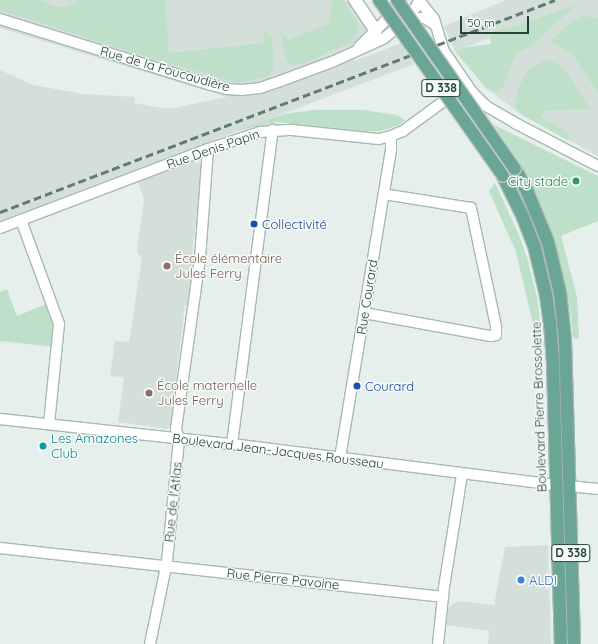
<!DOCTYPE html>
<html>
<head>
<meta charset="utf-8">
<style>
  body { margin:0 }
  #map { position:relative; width:598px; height:644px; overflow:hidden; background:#e6efeb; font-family:Quicksand,sans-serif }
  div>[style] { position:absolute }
  .built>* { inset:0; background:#d4dfda }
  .green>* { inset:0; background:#bfe0c8 }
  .roads { filter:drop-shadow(1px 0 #a8b8b2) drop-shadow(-1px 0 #a8b8b2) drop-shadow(0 1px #a8b8b2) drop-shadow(0 -1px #a8b8b2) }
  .minor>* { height:10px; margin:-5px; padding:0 5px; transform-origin:5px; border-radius:5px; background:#fff }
  .tertiary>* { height:12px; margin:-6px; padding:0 6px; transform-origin:6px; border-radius:6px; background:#fff }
  .primary>* { height:12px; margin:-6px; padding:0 6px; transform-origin:6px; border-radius:6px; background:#6aa596 }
  .rail>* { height:3px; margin-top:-1.5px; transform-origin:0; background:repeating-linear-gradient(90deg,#5f7d75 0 8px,transparent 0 12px) }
  .bridges { filter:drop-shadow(1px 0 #c2cac8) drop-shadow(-1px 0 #c2cac8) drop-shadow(0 1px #c2cac8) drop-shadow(0 -1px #c2cac8) }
  .primary-bridge>* { height:12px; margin:-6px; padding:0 6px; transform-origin:6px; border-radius:6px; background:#6aa596 }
  .dots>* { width:11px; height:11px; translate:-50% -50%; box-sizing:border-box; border:2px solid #f7fbf9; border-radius:50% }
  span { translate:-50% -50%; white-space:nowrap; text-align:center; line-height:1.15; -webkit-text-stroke:3px #f7fbf9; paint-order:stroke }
  .shield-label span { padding:1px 3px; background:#f7fbf9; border:1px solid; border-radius:3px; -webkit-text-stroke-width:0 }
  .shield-label { font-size:12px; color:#24423a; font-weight:700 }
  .street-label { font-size:13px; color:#24423a }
  .leisure-label { font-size:13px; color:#27864d }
  .right { translate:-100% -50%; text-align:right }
  .transit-label { font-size:13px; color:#164399 }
  .left { translate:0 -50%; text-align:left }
  .education-label { font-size:13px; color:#785e54 }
  .culture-label { font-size:13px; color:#0d838f }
  .shop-label { font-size:13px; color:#366cbe }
  .scale { position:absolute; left:460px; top:16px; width:69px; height:18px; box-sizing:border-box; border:2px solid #24423a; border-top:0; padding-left:5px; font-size:12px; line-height:14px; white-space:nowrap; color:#24423a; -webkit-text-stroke:3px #f7fbf9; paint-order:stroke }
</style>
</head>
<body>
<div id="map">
  <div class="built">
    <i style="clip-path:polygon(0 0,355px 0,373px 28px,351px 53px,354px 61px,401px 43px,414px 64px,0 221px,0 70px,33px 85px,84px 94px,135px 97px,134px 103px,163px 108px,173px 108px,227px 97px,0 28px)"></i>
    <i style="clip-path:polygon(evenodd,506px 0,598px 0,598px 156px,520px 114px,486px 88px,455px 51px,444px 26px,506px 0,490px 38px,491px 44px,464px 48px,490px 38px)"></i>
    <i style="clip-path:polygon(198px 160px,204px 164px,191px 260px,194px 261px,189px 294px,190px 294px,189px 305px,185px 305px,171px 425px,167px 429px,118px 422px,124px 377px,110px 376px,115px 341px,129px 342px,142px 258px,137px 252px,144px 199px,138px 182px)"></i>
    <i style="clip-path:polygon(548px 545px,551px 644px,488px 644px,489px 631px,446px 625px,448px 608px,458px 601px,494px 605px,505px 547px)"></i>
  </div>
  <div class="green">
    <i style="clip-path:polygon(0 0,38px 0,57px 7px,66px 7px,79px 0,165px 0,169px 53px,264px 43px,264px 32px,268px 32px,272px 37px,274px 68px,268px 76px,244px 82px,234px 82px,140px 55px,0 10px)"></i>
    <i style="clip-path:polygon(330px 0,343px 0,358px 23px,357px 34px,349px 43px,312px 60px,295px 65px,288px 62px,284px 53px,281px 31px,288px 40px,329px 24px,332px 3px)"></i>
    <i style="clip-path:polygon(576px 4px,533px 45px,519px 52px,514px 58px,504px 85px,498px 92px,486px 88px,455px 51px,468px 47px,491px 44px,489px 33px,534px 20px)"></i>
    <i style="clip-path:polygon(582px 16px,598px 18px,598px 93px,573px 55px,550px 42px,568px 24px)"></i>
    <i style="clip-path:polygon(547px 60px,556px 63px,565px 70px,590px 109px,544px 111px,541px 117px,570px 134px,567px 140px,521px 114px,515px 106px,517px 91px,526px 72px,533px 66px)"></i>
    <i style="clip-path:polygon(314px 110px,363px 110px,397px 115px,405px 120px,399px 125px,381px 131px,360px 131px,276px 122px,228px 133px,284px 114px)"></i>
    <i style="clip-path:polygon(494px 125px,598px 176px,598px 221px,561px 236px,577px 297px,579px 338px,573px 339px,571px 316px,564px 280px,549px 226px,525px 173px)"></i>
    <i style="clip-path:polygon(495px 183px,519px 235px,528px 261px,537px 297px,543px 345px,538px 345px,516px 252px,489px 191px)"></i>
    <i style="clip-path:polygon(7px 289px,17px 316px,51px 302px,59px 324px,56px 347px,0 341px,0 292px)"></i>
  </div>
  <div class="roads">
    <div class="minor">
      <i style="left:419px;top:0;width:24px;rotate:52deg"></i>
      <i style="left:434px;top:19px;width:34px;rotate:73deg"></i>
      <i style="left:444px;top:51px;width:50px;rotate:55.7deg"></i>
      <i style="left:472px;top:92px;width:20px;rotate:45deg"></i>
      <i style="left:486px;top:106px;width:34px;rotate:30deg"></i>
      <i style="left:515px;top:123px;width:93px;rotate:27.4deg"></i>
      <i style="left:0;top:19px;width:221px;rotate:17.4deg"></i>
      <i style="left:211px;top:85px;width:16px;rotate:14deg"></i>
      <i style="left:227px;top:89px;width:15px;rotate:4deg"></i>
      <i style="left:242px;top:90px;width:18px;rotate:-6deg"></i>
      <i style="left:260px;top:88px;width:24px;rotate:-19deg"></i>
      <i style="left:283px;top:80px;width:52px;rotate:-20.2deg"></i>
      <i style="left:332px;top:62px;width:56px;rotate:-24.3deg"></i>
      <i style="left:383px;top:39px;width:13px;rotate:-39deg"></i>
      <i style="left:393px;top:31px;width:33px;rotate:-46deg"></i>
      <i style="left:416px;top:7px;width:8px;rotate:-67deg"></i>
      <i style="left:404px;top:21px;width:9px;rotate:-18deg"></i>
      <i style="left:413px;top:18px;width:12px"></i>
      <i style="left:425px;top:18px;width:12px;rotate:35deg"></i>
      <i style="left:359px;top:47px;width:34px;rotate:-45deg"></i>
      <i style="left:383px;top:23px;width:29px;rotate:-52deg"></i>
      <i style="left:21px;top:220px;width:111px;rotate:69.9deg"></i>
      <i style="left:59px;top:324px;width:100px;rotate:95.7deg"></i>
      <i style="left:0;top:228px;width:222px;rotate:-20.8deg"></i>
      <i style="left:208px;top:149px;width:55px;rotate:-18.1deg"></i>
      <i style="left:260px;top:132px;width:32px;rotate:-4deg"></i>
      <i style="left:292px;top:130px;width:87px;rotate:5.9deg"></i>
      <i style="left:379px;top:139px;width:12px;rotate:-14deg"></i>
      <i style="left:391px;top:136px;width:13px;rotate:-23deg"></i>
      <i style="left:403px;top:131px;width:79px;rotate:-36.3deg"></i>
      <i style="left:364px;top:313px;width:129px;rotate:10.3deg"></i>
      <i style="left:491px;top:336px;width:5px;rotate:-11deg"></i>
      <i style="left:496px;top:335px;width:9px;rotate:-90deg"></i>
      <i style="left:496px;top:326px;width:121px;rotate:-102deg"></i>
      <i style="left:471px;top:208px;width:88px;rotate:-170.9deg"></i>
      <i style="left:0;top:419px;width:233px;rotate:6.2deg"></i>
      <i style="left:232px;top:444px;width:327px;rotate:7.2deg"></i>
      <i style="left:232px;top:444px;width:317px;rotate:-82.6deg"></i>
      <i style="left:340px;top:458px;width:312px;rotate:-80.6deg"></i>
      <i style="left:391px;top:150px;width:14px;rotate:-90deg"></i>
      <i style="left:569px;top:486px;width:29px;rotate:6deg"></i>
      <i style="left:0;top:548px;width:446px;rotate:6.3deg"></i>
      <i style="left:150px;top:644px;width:84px;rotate:-78.3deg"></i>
      <i style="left:167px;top:562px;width:124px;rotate:-84.4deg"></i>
      <i style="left:179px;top:439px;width:10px;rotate:-107deg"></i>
      <i style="left:176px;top:429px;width:173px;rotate:-82deg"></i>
      <i style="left:200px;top:258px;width:109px;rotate:-85.8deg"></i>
      <i style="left:438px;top:644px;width:57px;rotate:-84deg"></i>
      <i style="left:444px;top:587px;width:114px;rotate:-80.9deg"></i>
    </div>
    <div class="tertiary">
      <i style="left:355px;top:0;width:37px;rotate:56deg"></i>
    </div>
    <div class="primary">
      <i style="left:515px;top:169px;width:25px;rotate:61deg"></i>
      <i style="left:527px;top:191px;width:55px;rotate:67.6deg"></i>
      <i style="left:548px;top:242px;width:52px;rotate:76.8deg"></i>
      <i style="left:560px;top:293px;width:47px;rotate:83.9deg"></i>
      <i style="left:565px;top:340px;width:304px;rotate:88.3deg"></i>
      <i style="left:503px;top:176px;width:46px;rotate:64deg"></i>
      <i style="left:523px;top:217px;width:30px;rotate:69deg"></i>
      <i style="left:534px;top:245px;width:51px;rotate:76.5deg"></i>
      <i style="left:546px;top:295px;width:27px;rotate:82deg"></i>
      <i style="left:550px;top:322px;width:40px;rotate:85.7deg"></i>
      <i style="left:553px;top:362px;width:282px;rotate:88.4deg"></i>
    </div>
  </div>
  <div class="rail">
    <i style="left:0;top:212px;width:594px;rotate:-20.91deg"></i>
  </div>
  <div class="bridges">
    <div class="primary-bridge">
      <i style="left:379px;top:0;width:215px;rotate:54.8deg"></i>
      <i style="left:397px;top:0;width:206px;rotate:55.1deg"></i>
    </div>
  </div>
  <div class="dots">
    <i style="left:576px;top:181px;background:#2e9e5b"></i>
    <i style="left:254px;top:224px;background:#1a4fb4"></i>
    <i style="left:167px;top:266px;background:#8d6e63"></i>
    <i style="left:357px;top:386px;background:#1a4fb4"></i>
    <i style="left:149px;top:393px;background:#8d6e63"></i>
    <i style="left:43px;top:446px;background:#0f9aa8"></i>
    <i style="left:521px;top:580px;background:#3f7fe0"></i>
  </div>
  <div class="shield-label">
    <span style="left:441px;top:88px">D 338</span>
    <span style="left:571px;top:553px">D 338</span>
  </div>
  <div class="street-label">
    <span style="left:165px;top:69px;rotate:16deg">Rue de la Foucaudière</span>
    <span style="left:213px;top:149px;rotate:-19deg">Rue Denis Papin</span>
    <span style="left:367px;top:297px;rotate:-81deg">Rue Courard</span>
    <span style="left:539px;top:407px;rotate:-92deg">Boulevard Pierre Brossolette</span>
    <span style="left:278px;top:451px;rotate:7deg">Boulevard Jean-Jacques Rousseau</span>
    <span style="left:173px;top:502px;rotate:-84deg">Rue de l'Atlas</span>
    <span style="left:283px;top:579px;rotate:6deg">Rue Pierre Pavoine</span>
  </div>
  <div class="leisure-label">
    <span class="right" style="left:568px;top:181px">City stade</span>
  </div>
  <div class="transit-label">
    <span class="left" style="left:262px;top:224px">Collectivité</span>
    <span class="left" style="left:365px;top:386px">Courard</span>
  </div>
  <div class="education-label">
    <span class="left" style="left:175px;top:266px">École élémentaire<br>Jules Ferry</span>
    <span class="left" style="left:157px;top:393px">École maternelle<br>Jules Ferry</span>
  </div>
  <div class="culture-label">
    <span class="left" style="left:51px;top:446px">Les Amazones<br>Club</span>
  </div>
  <div class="shop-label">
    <span class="left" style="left:529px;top:580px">ALDI</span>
  </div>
  <div class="scale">50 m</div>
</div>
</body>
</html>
